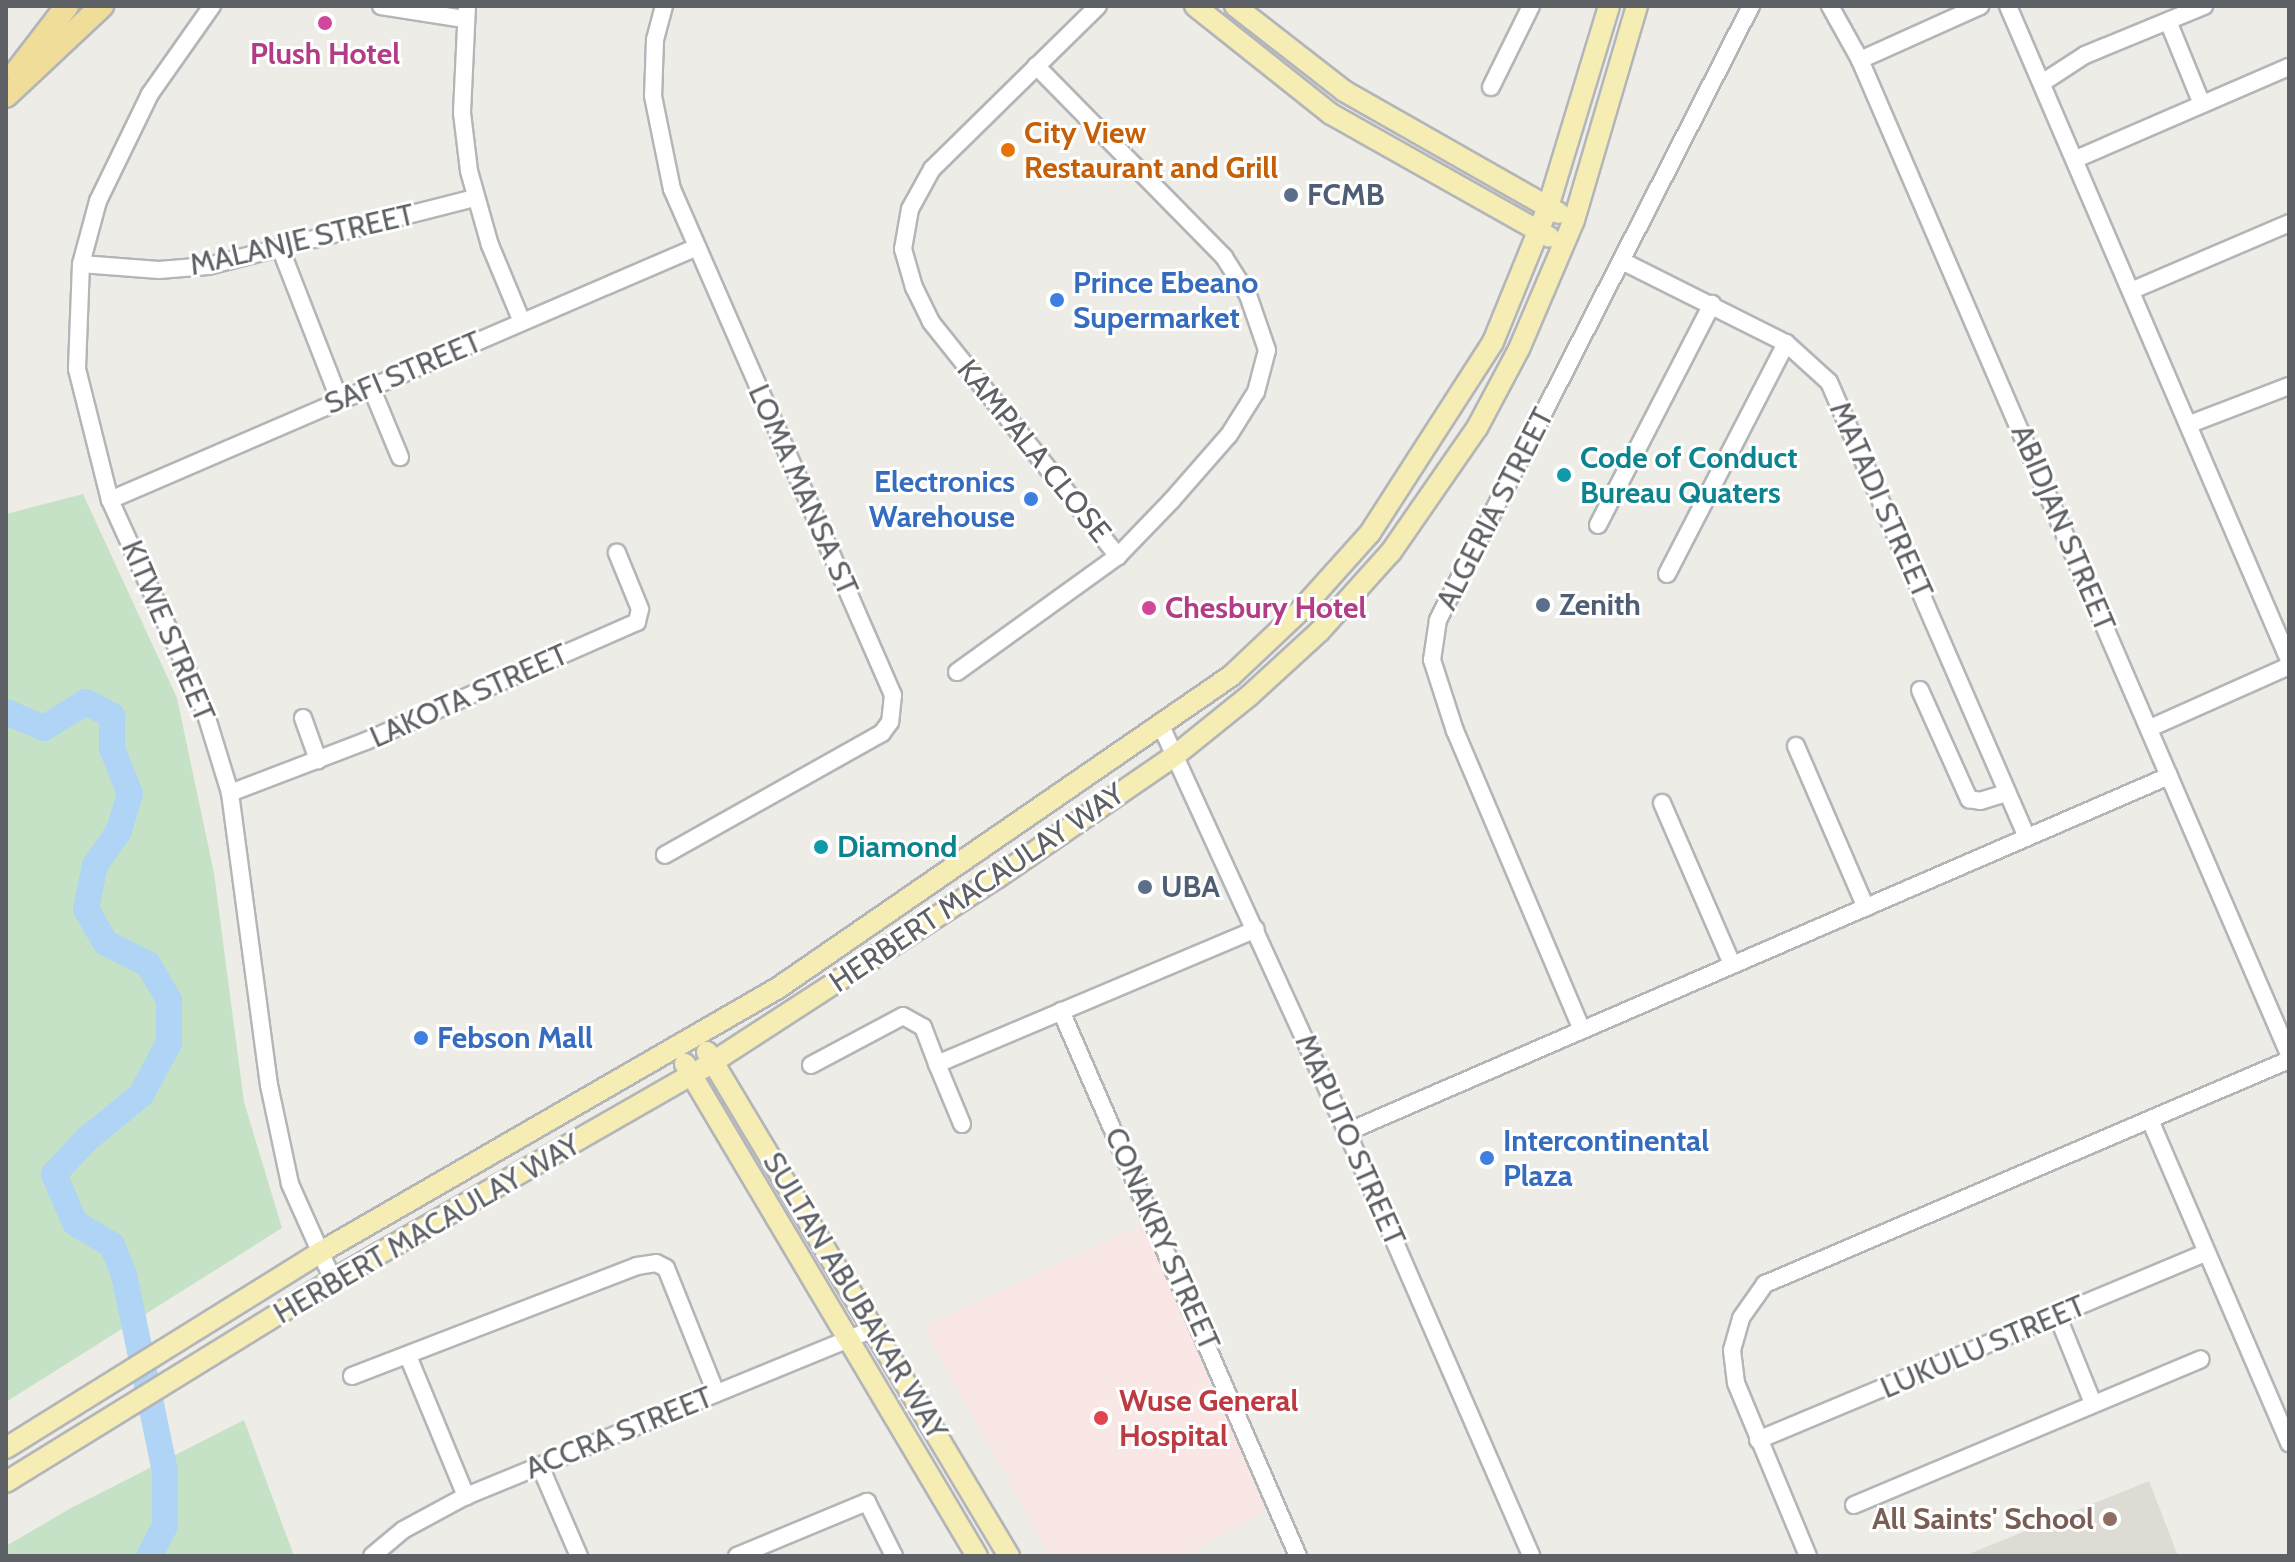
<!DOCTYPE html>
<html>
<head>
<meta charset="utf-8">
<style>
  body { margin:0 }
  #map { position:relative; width:2295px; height:1562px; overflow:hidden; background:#eeece6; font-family:Cabin,sans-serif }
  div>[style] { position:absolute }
  .education>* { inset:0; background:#dddbd4 }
  .medical>* { inset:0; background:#f8e7e4 }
  .green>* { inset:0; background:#c5e2c6 }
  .river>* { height:26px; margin:-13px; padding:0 13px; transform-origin:13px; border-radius:13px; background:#afd4f5 }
  .roads { filter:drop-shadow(2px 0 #b3b5b9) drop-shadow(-2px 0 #b3b5b9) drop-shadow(0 2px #b3b5b9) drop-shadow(0 -2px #b3b5b9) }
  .minor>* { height:16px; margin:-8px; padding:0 8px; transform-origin:8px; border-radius:8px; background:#fff }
  .major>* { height:20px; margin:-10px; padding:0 10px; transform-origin:10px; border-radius:10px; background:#f5edb3 }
  .highway>* { height:22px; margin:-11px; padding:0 11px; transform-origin:11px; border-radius:11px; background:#f0dd9a }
  .dots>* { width:22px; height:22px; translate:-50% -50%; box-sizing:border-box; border:4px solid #fff; border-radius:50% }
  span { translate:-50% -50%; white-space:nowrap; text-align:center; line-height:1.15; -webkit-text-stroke:6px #fff; paint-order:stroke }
  .hotel-label { font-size:30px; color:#b23c85; font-weight:700 }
  .left { translate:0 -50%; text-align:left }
  .food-label { font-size:30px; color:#c56008; font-weight:700 }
  .service-label { font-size:30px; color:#4e5e75; font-weight:700 }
  .street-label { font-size:30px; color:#5d6064 }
  .shop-label { font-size:30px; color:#366cbe; font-weight:700 }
  .right { translate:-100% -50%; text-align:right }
  .culture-label { font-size:30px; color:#0d838f; font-weight:700 }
  .health-label { font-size:30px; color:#be3a42; font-weight:700 }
  .education-label { font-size:30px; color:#785e54; font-weight:700 }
  .frame { position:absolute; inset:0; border:8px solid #5d6064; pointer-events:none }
</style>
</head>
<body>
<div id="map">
  <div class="education">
    <i style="clip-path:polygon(2149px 1481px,2178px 1556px,1964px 1556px)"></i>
  </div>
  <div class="medical">
    <i style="clip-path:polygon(1145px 1223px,1268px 1509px,1184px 1556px,1050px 1556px,923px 1327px)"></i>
  </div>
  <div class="green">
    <i style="clip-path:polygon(83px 494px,177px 698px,214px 873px,244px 1102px,282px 1228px,6px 1402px,6px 514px)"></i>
    <i style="clip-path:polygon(244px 1420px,294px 1556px,6px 1556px,6px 1546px,71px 1508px)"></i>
  </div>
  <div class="river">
    <i style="left:6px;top:712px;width:41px;rotate:22.8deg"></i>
    <i style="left:44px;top:728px;width:49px;rotate:-31.8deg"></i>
    <i style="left:86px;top:702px;width:30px;rotate:28deg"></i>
    <i style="left:112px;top:716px;width:32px;rotate:90deg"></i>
    <i style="left:112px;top:748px;width:49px;rotate:68.6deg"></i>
    <i style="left:130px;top:794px;width:39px;rotate:107deg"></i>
    <i style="left:119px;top:831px;width:42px;rotate:125.2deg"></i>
    <i style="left:95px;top:865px;width:45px;rotate:101.6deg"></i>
    <i style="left:86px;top:909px;width:39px;rotate:60deg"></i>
    <i style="left:106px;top:943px;width:47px;rotate:26.6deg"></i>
    <i style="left:148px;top:964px;width:42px;rotate:59.7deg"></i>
    <i style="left:169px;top:1000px;width:43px;rotate:90deg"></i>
    <i style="left:169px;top:1043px;width:59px;rotate:118.3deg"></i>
    <i style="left:141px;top:1095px;width:68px;rotate:140.9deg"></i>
    <i style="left:88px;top:1138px;width:50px;rotate:133.4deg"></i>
    <i style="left:54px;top:1174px;width:53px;rotate:66.8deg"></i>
    <i style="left:75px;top:1223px;width:43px;rotate:30.7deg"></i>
    <i style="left:112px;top:1245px;width:32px;rotate:68deg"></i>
    <i style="left:124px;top:1275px;width:200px;rotate:78.2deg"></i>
    <i style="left:165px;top:1471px;width:55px;rotate:90deg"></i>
    <i style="left:165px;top:1526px;width:34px;rotate:118deg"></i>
  </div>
  <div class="roads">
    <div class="minor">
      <i style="left:212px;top:6px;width:108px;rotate:125.2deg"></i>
      <i style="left:150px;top:94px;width:119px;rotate:115.9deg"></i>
      <i style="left:98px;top:201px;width:65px;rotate:105.1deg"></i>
      <i style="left:81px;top:264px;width:105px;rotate:92.2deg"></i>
      <i style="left:77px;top:369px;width:135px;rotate:75.9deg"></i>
      <i style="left:110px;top:500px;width:225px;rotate:65.6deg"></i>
      <i style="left:203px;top:705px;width:92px;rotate:72.9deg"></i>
      <i style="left:230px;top:793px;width:295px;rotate:82.4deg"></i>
      <i style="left:269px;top:1085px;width:101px;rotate:78deg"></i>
      <i style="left:290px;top:1184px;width:105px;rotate:65.9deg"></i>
      <i style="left:381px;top:6px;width:84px;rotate:8.9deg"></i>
      <i style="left:467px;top:6px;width:107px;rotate:92.7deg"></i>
      <i style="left:462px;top:113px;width:58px;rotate:83.1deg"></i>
      <i style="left:469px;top:171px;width:77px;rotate:74.2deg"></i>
      <i style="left:490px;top:245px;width:83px;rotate:67.4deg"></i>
      <i style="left:664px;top:6px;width:35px;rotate:105deg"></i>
      <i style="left:655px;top:40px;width:56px;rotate:92deg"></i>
      <i style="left:653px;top:96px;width:95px;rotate:78.5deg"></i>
      <i style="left:672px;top:189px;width:552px;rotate:66.41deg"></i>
      <i style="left:893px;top:695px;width:27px;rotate:96deg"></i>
      <i style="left:890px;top:722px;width:14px;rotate:126deg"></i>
      <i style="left:882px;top:733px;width:249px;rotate:150.7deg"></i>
      <i style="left:1098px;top:6px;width:233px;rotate:135.5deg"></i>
      <i style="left:932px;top:169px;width:46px;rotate:118.8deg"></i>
      <i style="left:910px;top:209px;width:41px;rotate:99.9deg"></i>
      <i style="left:903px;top:249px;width:40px;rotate:74deg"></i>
      <i style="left:914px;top:287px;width:39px;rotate:64deg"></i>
      <i style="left:931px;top:322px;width:300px;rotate:51.4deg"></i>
      <i style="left:1830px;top:6px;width:62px;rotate:60.9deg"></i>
      <i style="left:1860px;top:60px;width:1083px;rotate:66.66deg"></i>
      <i style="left:2008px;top:6px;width:712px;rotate:66.75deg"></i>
      <i style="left:2168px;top:21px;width:87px;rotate:67.8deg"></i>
      <i style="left:1860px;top:60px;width:132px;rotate:-24.2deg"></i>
      <i style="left:2042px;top:83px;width:51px;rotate:-33.1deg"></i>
      <i style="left:2085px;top:55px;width:129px;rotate:-22.4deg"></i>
      <i style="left:1491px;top:87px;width:90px;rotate:-63.7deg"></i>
      <i style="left:2076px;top:159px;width:232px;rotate:-23.4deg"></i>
      <i style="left:281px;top:250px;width:162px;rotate:68.7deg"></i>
      <i style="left:1624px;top:262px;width:181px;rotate:26.6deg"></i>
      <i style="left:1786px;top:343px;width:58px;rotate:42.2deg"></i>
      <i style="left:1829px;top:382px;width:496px;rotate:66.5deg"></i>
      <i style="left:81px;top:264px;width:78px;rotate:4.4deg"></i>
      <i style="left:159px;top:270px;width:49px;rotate:-4.7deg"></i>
      <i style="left:208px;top:266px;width:275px;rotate:-14.3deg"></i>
      <i style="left:2133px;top:290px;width:170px;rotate:-23.2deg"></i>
      <i style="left:371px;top:387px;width:76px;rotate:67.5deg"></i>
      <i style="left:2190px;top:424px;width:106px;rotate:-21deg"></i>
      <i style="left:110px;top:500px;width:639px;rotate:-23.32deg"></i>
      <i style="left:1598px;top:525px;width:249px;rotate:-62.7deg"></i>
      <i style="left:1667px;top:574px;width:260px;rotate:-62.7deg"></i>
      <i style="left:957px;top:672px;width:198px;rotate:-35.8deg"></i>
      <i style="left:1118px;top:556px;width:78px;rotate:-46deg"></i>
      <i style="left:1172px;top:500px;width:86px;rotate:-48.8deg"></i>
      <i style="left:1229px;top:435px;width:51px;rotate:-57.9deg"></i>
      <i style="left:1256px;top:392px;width:43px;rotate:-75.3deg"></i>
      <i style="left:1267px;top:350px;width:58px;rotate:-109.1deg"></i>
      <i style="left:1248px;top:295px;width:45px;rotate:-122.3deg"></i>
      <i style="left:1224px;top:257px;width:268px;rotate:-134.5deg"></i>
      <i style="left:1920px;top:690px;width:120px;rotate:65.8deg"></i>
      <i style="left:1969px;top:799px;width:11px;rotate:10deg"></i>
      <i style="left:1980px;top:801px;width:28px;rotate:-17deg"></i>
      <i style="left:303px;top:718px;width:45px;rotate:70.3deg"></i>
      <i style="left:1162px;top:728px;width:444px;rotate:65.4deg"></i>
      <i style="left:1347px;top:1132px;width:462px;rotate:66.5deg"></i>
      <i style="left:2150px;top:728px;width:152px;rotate:-24deg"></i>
      <i style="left:1796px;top:746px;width:176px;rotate:66.6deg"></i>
      <i style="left:230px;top:793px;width:146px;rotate:-20.9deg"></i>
      <i style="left:366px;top:741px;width:296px;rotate:-23.7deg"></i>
      <i style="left:637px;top:622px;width:13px;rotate:-77deg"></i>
      <i style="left:640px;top:609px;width:61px;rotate:-112.3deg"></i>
      <i style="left:1662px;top:803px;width:176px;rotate:66.5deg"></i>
      <i style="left:1061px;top:1011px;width:594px;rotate:66.5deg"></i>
      <i style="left:1582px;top:1030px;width:325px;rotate:-113deg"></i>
      <i style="left:1455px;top:731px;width:75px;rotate:-107.9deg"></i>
      <i style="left:1432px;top:660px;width:40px;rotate:-81.5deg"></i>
      <i style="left:1438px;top:620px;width:689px;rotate:-62.99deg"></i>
      <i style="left:811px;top:1065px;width:104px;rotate:-28deg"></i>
      <i style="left:903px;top:1016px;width:23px;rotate:29deg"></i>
      <i style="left:923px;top:1027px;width:40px;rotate:69deg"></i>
      <i style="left:2150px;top:1120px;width:352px;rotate:66.7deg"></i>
      <i style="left:962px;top:1124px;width:65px;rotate:-112.6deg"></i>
      <i style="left:937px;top:1064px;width:346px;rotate:-22.9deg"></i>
      <i style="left:1347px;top:1132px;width:896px;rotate:-23.42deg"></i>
      <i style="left:2058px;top:1317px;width:93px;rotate:67.9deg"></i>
      <i style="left:408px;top:1356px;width:152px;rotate:67.5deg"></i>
      <i style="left:352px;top:1376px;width:305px;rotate:-21.1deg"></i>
      <i style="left:637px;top:1266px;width:19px;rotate:-9deg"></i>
      <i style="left:656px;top:1263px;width:11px;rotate:27deg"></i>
      <i style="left:666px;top:1268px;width:135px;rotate:68.2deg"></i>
      <i style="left:1758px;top:1440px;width:485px;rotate:-22.7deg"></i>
      <i style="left:540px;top:1466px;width:98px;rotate:66.6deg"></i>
      <i style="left:1854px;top:1505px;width:376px;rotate:-22.8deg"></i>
      <i style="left:372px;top:1556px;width:40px;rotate:-40deg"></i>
      <i style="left:403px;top:1530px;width:72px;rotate:-28.4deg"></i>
      <i style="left:466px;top:1496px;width:443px;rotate:-22.3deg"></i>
      <i style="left:737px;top:1556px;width:141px;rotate:-22.6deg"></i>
      <i style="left:867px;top:1502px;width:60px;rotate:63.4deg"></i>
      <i style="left:1808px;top:1556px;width:187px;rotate:-112.6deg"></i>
      <i style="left:1736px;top:1383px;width:33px;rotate:-97deg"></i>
      <i style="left:1732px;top:1350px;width:33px;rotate:-74deg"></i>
      <i style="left:1741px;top:1318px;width:42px;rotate:-54.8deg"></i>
      <i style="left:1765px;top:1284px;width:570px;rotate:-23.15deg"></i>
    </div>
    <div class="major">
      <i style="left:1195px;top:6px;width:174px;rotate:38.5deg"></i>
      <i style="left:1331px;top:114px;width:250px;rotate:29.4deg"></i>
      <i style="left:1235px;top:6px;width:138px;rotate:37.9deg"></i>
      <i style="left:1344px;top:91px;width:247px;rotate:29.6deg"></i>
      <i style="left:707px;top:1052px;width:588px;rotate:59.07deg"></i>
      <i style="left:685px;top:1064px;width:572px;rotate:59.31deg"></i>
      <i style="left:6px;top:1448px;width:369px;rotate:-31.9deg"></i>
      <i style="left:319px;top:1253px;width:530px;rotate:-30deg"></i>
      <i style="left:778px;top:988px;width:550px;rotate:-34.56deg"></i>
      <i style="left:1231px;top:676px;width:95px;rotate:-43.3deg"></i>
      <i style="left:1300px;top:611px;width:105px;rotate:-48.1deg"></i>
      <i style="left:1370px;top:533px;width:227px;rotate:-57.2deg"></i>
      <i style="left:1493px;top:342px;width:146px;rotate:-67.8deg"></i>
      <i style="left:1548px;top:207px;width:210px;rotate:-73.1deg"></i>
      <i style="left:6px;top:1482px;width:384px;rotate:-31.7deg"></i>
      <i style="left:333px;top:1280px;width:438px;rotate:-29.8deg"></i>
      <i style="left:713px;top:1062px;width:340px;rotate:-33deg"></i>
      <i style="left:998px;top:877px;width:217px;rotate:-34.5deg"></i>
      <i style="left:1177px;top:754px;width:92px;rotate:-38.9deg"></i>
      <i style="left:1249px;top:696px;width:96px;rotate:-42.5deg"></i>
      <i style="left:1320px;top:631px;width:106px;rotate:-48.1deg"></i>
      <i style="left:1391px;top:552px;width:151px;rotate:-55.3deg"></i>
      <i style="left:1477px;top:428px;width:89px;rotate:-62deg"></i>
      <i style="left:1519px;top:349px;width:140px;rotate:-66.9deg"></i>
      <i style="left:1574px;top:220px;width:223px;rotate:-73.6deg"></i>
    </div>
    <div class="highway">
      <i style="left:17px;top:71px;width:82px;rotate:-52.4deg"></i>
      <i style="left:6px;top:96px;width:132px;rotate:-43.2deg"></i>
    </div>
  </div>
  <div class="dots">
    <i style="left:325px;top:23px;background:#d1479c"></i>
    <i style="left:1008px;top:150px;background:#e8710a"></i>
    <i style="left:1291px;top:195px;background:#5c6f8a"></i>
    <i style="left:1057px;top:300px;background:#3f7fe0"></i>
    <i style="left:1564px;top:475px;background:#0f9aa8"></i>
    <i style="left:1031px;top:499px;background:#3f7fe0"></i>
    <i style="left:1543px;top:605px;background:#5c6f8a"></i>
    <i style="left:1149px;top:608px;background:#d1479c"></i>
    <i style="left:821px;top:847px;background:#0f9aa8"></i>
    <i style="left:1145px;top:887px;background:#5c6f8a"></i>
    <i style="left:421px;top:1038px;background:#3f7fe0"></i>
    <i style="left:1487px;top:1158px;background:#3f7fe0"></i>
    <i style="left:1101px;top:1418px;background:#e0444e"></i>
    <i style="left:2110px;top:1519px;background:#8d6e63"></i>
  </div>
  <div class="hotel-label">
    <span style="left:325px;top:54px">Plush Hotel</span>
    <span class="left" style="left:1165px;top:608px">Chesbury Hotel</span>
  </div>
  <div class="food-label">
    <span class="left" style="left:1024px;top:150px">City View<br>Restaurant and Grill</span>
  </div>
  <div class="service-label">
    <span class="left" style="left:1307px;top:195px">FCMB</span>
    <span class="left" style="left:1559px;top:605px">Zenith</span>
    <span class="left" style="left:1161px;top:887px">UBA</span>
  </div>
  <div class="street-label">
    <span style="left:302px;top:240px;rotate:-13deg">MALANJE STREET</span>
    <span style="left:403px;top:373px;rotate:-23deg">SAFI STREET</span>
    <span style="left:1034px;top:451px;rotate:51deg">KAMPALA CLOSE</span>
    <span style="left:803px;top:490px;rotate:66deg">LOMA MANSA ST</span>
    <span style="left:1881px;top:500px;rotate:66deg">MATADI STREET</span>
    <span style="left:1495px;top:509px;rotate:-63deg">ALGERIA STREET</span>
    <span style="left:2063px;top:528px;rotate:67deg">ABIDJAN STREET</span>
    <span style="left:168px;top:631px;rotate:67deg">KITWE STREET</span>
    <span style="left:469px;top:696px;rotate:-24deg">LAKOTA STREET</span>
    <span style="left:977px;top:888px;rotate:-34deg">HERBERT MACAULAY WAY</span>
    <span style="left:1350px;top:1140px;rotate:66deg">MAPUTO STREET</span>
    <span style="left:427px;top:1229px;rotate:-30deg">HERBERT MACAULAY WAY</span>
    <span style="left:1162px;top:1239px;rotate:66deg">CONAKRY STREET</span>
    <span style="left:855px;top:1296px;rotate:59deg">SULTAN ABUBAKAR WAY</span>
    <span style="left:1983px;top:1347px;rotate:-23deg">LUKULU STREET</span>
    <span style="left:619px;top:1433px;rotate:-22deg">ACCRA STREET</span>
  </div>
  <div class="shop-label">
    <span class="left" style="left:1073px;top:300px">Prince Ebeano<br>Supermarket</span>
    <span class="right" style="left:1015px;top:499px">Electronics<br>Warehouse</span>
    <span class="left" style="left:437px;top:1038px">Febson Mall</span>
    <span class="left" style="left:1503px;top:1158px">Intercontinental<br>Plaza</span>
  </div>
  <div class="culture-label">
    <span class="left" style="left:1580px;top:475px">Code of Conduct<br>Bureau Quaters</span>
    <span class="left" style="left:837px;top:847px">Diamond</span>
  </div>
  <div class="health-label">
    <span class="left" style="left:1119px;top:1418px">Wuse General<br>Hospital</span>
  </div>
  <div class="education-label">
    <span class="right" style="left:2094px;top:1519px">All Saints' School</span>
  </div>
  <div class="frame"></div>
</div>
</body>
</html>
